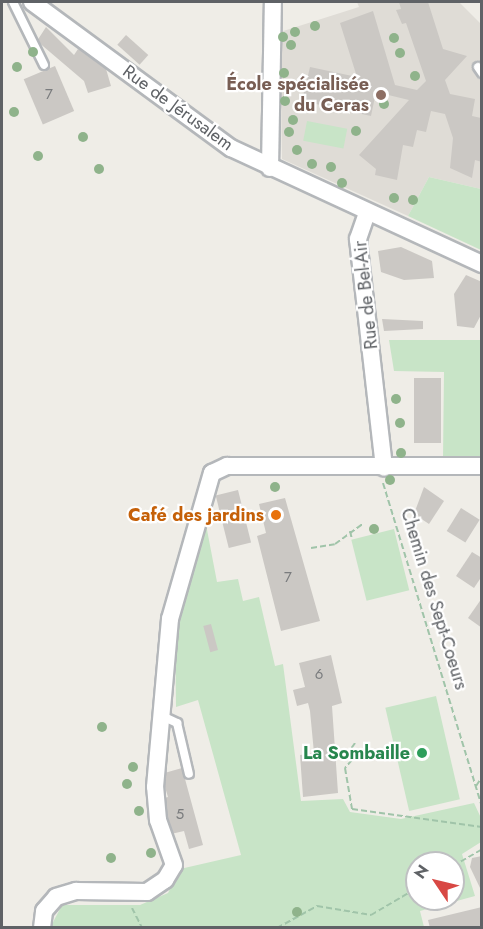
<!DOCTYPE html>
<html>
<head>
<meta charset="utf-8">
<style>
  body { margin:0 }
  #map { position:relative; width:483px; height:929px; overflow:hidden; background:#efede7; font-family:Jost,sans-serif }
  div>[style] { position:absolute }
  .education>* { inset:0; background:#dfdcd6 }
  .green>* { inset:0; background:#c8e4c7; transform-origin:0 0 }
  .building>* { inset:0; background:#cbc8c4; transform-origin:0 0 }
  .path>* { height:2px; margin-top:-1px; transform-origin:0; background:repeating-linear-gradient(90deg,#a0c4a9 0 6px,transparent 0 9px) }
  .roads { filter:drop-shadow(2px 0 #b4b7ba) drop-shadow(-2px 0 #b4b7ba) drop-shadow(0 2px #b4b7ba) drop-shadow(0 -2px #b4b7ba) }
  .service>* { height:8px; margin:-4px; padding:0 4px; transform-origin:4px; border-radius:4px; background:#fff }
  .minor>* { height:16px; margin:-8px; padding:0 8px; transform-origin:8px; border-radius:8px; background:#fff }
  .trees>* { width:10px; height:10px; margin:-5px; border-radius:50%; background:#8fb38b }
  .dots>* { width:16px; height:16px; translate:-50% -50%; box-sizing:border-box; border:3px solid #fff; border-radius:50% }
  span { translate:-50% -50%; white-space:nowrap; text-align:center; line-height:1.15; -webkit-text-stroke:4.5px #fff; paint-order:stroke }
  .number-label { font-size:15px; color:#7a7c7e }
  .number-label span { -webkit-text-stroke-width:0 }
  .education-label { font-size:18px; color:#785e54; font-weight:700 }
  .right { translate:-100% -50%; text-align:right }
  .street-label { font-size:18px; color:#5f6266 }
  .food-label { font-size:18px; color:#c56008; font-weight:700 }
  .leisure-label { font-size:18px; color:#27864d; font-weight:700 }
  .frame { position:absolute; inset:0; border:3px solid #5f6266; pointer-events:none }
  .north { position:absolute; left:405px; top:851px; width:60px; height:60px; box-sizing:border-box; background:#fff; border:2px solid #bfc0c2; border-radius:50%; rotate:305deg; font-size:16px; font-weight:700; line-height:24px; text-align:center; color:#5f6266 }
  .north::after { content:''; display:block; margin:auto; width:21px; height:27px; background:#d84844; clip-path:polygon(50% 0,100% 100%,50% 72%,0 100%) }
</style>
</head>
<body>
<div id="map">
  <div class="education">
    <i style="clip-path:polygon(357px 2px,459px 2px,481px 24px,481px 189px,429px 177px,408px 216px,282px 159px,280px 32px,359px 7px)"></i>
  </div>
  <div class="green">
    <i style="left:307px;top:121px;width:41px;height:20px;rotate:11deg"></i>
    <i style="clip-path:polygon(429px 177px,481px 189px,481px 250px,408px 216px)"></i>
    <i style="clip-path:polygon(389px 340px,481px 340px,481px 458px,443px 458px,444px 372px,394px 371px)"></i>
    <i style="clip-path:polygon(evenodd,204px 514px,217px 582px,238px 579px,243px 601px,259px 597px,275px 666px,283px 664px,301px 801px,343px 799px,350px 812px,401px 819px,474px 803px,481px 818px,481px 842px,462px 854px,475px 896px,420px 911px,424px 927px,50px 928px,62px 905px,140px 905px,168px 893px,180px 869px,241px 855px,198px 700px,176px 707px,175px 615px,204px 514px,417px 863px,453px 863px,453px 899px,417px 899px,417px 863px)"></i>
    <i style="left:394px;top:529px;width:63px;height:44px;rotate:76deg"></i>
    <i style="left:436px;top:696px;width:106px;height:52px;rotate:77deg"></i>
  </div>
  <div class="building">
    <i style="clip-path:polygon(399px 2px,428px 2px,443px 49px,467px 56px,445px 80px,450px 94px,475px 99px,472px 116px,481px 118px,482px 162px,475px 160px,472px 178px,450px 168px,453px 138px,445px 114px,431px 111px,426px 132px,417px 130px,413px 147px,403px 145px,397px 180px,375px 175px,376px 169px,359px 155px,409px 100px,376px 92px,371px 116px,302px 101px,310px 67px,357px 77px,340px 23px,373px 11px,395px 85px,417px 90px,426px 81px,406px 23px,402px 24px,396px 10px,401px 9px)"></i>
    <i style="clip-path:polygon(46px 27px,74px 55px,78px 49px,104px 62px,111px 86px,88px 93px,84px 81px,37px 41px)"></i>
    <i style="left:126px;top:35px;width:30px;height:13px;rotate:42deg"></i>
    <i style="left:55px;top:66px;width:49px;height:34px;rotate:67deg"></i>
    <i style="clip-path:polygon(401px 247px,432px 261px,434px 278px,404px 280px,381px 272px,378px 251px)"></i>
    <i style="clip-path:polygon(466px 275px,482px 282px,482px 313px,474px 328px,457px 326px,454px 294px)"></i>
    <i style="clip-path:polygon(382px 319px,423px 321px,423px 329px,384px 331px)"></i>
    <i style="left:414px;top:378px;width:27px;height:65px"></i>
    <i style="clip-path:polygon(424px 487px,444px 501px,429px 524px,414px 514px)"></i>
    <i style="left:238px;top:490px;width:54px;height:23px;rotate:76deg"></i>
    <i style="clip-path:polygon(285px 498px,320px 621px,281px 631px,257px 536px,266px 533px,259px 504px)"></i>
    <i style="left:461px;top:508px;width:22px;height:27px;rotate:32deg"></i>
    <i style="clip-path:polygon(472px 552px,482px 558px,482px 576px,474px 588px,456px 576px)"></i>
    <i style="clip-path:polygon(482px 598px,482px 628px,468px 618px)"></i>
    <i style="left:211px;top:624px;width:27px;height:8px;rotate:75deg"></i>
    <i style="clip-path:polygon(331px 655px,342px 703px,332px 706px,338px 793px,303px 797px,300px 755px,314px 753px,310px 711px,308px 703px,297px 706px,293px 690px,305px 687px,299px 663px)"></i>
    <i style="clip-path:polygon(182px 768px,203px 845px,189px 849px,184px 831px,171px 834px,161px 799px,168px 797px,161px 774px)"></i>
    <i style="clip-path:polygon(482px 856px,482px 890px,481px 890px,470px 867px,472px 858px)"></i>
    <i style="clip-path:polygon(482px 907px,482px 928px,430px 928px,428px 920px)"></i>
  </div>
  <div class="path">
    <i style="left:383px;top:483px;width:339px;rotate:73deg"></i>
    <i style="left:350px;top:531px;width:9px;rotate:77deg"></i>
    <i style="left:311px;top:548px;width:24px;rotate:-9deg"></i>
    <i style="left:335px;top:544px;width:36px;rotate:-36deg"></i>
    <i style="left:355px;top:743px;width:19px;rotate:125deg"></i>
    <i style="left:344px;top:759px;width:15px;rotate:-23deg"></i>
    <i style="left:358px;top:753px;width:20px;rotate:131deg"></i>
    <i style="left:345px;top:768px;width:42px;rotate:80.3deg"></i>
    <i style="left:352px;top:809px;width:131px;rotate:7.9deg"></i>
    <i style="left:476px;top:786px;width:11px;rotate:-56deg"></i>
    <i style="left:453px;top:866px;width:34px;rotate:-30deg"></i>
    <i style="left:132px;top:908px;width:22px;rotate:63deg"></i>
    <i style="left:277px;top:928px;width:46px;rotate:-28.8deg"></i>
    <i style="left:317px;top:906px;width:55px;rotate:9.5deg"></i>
    <i style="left:371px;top:915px;width:53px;rotate:-30.4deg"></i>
  </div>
  <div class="roads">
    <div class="service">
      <i style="left:13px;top:2px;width:70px;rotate:63.8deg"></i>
      <i style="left:478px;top:67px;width:7px;rotate:56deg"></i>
      <i style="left:162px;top:716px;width:17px;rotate:25deg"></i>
      <i style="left:177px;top:723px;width:52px;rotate:76.8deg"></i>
    </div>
    <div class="minor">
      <i style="left:32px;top:2px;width:247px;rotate:36.3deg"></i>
      <i style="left:231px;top:148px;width:277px;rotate:24.8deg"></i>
      <i style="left:270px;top:168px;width:166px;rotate:-89deg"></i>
      <i style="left:367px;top:213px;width:28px;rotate:109deg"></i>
      <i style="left:358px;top:239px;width:230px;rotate:83.5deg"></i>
      <i style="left:42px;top:928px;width:17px;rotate:-83deg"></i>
      <i style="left:44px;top:911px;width:18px;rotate:-49deg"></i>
      <i style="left:56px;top:897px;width:21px;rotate:-17deg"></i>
      <i style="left:76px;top:891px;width:71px;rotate:0.8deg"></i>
      <i style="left:147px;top:892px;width:22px;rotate:-34deg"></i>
      <i style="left:165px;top:880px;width:17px;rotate:-59deg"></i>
      <i style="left:174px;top:865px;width:48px;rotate:-109.6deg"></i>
      <i style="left:158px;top:820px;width:33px;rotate:-95deg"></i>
      <i style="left:155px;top:787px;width:169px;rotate:-84.9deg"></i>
      <i style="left:170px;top:619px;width:152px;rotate:-74deg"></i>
      <i style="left:212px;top:473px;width:17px;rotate:-25deg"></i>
      <i style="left:227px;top:466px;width:255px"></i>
    </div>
  </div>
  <div class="trees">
    <i style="left:315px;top:26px"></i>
    <i style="left:295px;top:32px"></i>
    <i style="left:283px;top:37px"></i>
    <i style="left:394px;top:38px"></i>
    <i style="left:291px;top:45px"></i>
    <i style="left:33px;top:52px"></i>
    <i style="left:400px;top:53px"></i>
    <i style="left:17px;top:67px"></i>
    <i style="left:284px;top:73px"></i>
    <i style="left:415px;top:76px"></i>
    <i style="left:285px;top:101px"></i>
    <i style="left:384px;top:104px"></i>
    <i style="left:14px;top:112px"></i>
    <i style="left:293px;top:120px"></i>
    <i style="left:356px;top:131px"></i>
    <i style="left:289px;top:132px"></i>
    <i style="left:83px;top:137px"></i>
    <i style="left:297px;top:150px"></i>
    <i style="left:38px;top:156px"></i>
    <i style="left:312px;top:164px"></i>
    <i style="left:331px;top:167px"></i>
    <i style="left:99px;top:169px"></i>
    <i style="left:342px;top:183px"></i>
    <i style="left:394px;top:198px"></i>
    <i style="left:413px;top:200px"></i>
    <i style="left:396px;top:399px"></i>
    <i style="left:400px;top:423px"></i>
    <i style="left:401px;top:453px"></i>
    <i style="left:390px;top:480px"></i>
    <i style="left:275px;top:487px"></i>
    <i style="left:374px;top:529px"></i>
    <i style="left:102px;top:727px"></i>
    <i style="left:133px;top:767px"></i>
    <i style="left:127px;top:784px"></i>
    <i style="left:139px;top:811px"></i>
    <i style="left:151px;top:853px"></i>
    <i style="left:111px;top:858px"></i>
    <i style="left:297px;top:912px"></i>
  </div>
  <div class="dots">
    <i style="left:381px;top:95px;background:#8d6e63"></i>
    <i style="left:276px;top:515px;background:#e8710a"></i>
    <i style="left:422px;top:753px;background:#2e9e5b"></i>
  </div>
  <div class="number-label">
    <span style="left:49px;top:95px">7</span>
    <span style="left:288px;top:578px">7</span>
    <span style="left:319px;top:675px">6</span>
    <span style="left:180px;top:815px">5</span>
  </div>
  <div class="education-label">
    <span class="right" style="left:369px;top:95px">École spécialisée<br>du Ceras</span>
  </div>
  <div class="street-label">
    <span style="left:178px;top:108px;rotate:36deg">Rue de Jérusalem</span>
    <span style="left:366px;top:295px;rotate:-96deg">Rue de Bel-Air</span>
    <span style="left:434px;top:599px;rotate:73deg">Chemin des Sept-Coeurs</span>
  </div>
  <div class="food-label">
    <span class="right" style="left:264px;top:515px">Café des jardins</span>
  </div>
  <div class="leisure-label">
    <span class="right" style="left:410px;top:753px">La Sombaille</span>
  </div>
  <div class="frame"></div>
  <div class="north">N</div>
</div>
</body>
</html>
